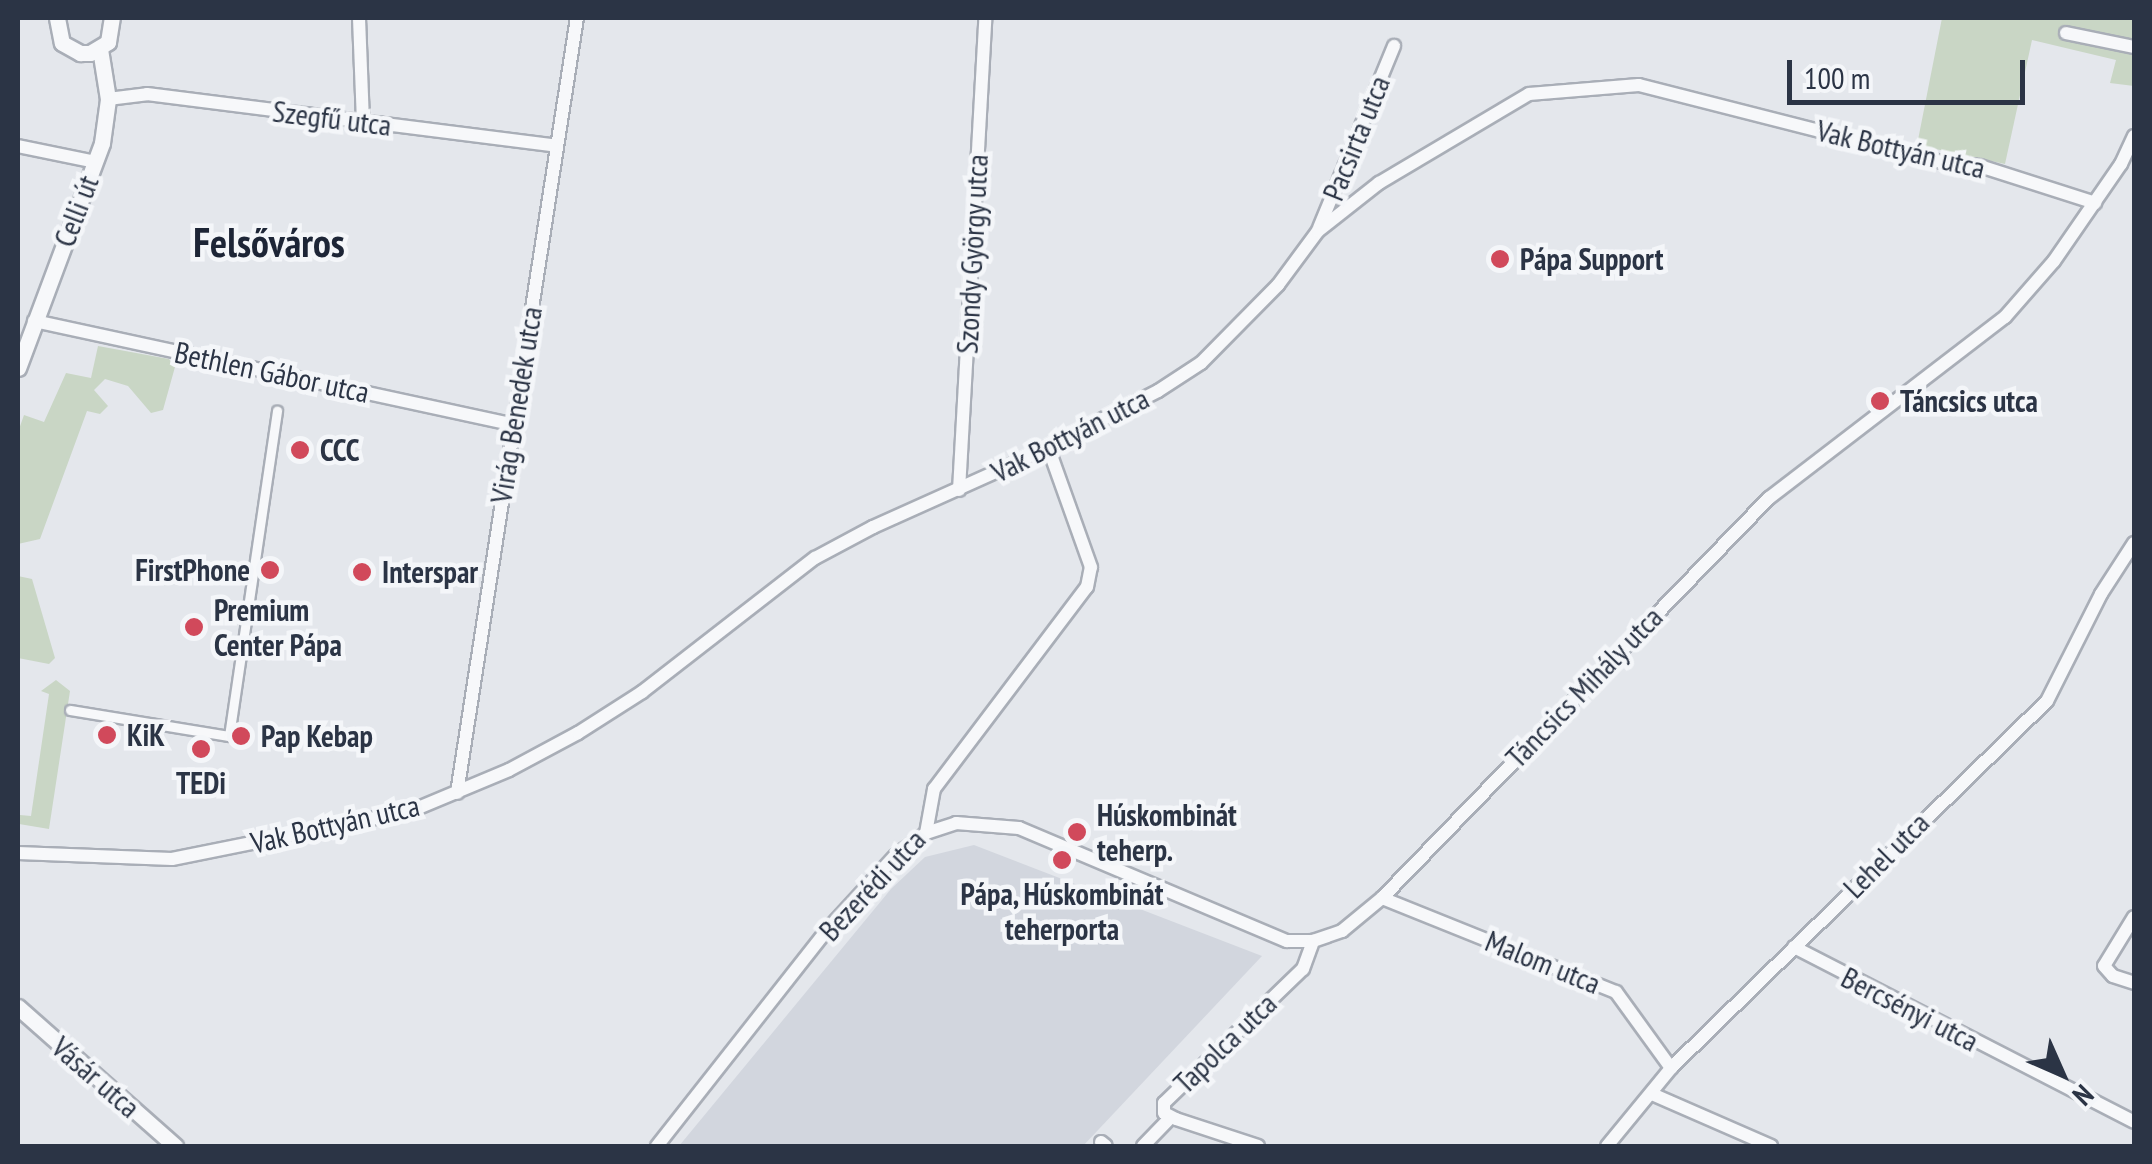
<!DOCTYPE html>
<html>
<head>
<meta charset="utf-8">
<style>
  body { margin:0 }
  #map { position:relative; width:2152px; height:1164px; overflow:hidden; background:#e4e7ec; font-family:"PT Sans Narrow",sans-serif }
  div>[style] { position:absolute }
  .built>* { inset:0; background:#d2d6de }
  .green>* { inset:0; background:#c9d6c5 }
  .roads { filter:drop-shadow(2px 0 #a9aeb7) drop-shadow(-2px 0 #a9aeb7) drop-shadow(0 2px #a9aeb7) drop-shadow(0 -2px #a9aeb7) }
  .pedestrian>* { height:9px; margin:-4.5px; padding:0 4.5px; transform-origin:4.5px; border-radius:4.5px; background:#f7f8fa }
  .minor>* { height:12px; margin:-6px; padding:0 6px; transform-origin:6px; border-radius:6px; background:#f7f8fa }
  .tertiary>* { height:15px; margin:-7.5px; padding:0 7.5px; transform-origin:7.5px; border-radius:7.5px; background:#f7f8fa }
  .dots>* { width:28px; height:28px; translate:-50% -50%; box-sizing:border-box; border:5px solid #f4f6f9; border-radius:50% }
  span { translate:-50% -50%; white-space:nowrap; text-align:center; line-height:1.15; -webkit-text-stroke:9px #f4f6f9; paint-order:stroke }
  .street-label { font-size:30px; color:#2b3445 }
  .poi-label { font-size:30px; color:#2b3445; font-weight:700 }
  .left { translate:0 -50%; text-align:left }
  .right { translate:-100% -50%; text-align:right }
  .district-label { font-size:40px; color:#1d2536; font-weight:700 }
  .frame { position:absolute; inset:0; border:20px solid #2b3445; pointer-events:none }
  .north { position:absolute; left:2012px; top:1024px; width:100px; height:100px; -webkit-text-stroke:8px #f4f6f9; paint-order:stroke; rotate:135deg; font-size:28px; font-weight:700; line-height:40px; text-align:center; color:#2b3445 }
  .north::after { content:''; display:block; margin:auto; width:35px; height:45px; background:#2b3445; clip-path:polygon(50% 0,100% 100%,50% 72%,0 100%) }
  .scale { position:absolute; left:1787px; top:60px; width:238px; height:45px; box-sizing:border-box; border:5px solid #2b3445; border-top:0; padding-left:12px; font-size:30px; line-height:35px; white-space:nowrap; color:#2b3445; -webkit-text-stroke:8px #f4f6f9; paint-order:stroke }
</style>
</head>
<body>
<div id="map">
  <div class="built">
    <i style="clip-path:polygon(974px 845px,1262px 956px,1083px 1146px,679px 1146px,891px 889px,925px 857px)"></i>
  </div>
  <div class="green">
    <i style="clip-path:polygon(1942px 18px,2134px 18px,2134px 86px,2110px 83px,2116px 60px,2032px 40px,2005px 164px,1917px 145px)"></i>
    <i style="clip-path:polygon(98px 346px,169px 359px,175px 367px,163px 410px,151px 413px,128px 386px,105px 379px,94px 390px,108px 406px,100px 414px,87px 411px,40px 539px,18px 544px,18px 432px,24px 415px,44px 422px,66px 373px,91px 378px)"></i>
    <i style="clip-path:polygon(18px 576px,32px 579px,55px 658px,49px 664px,18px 658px)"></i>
    <i style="clip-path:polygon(56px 680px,70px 691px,49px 829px,19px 824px,20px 815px,31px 816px,49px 694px,41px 691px)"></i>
  </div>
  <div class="roads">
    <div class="pedestrian">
      <i style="left:70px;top:710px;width:161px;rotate:9.3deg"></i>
      <i style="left:229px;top:736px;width:329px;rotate:-81.6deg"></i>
    </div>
    <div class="minor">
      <i style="left:359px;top:18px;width:104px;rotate:87.8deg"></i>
      <i style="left:2066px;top:33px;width:69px;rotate:11.6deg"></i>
      <i style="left:108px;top:99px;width:39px;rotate:-7deg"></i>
      <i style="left:147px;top:94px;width:413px;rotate:7.2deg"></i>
      <i style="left:18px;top:146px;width:79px;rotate:11.7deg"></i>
      <i style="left:1319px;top:228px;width:197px;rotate:-67.6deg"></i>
      <i style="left:34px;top:321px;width:488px;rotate:12.2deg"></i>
      <i style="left:959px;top:490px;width:473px;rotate:-86.8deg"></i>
      <i style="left:457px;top:793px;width:784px;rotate:-81.2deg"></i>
      <i style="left:926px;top:833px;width:45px;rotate:-79.7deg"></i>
      <i style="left:934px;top:789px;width:253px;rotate:-52.9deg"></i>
      <i style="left:1087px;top:587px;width:20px;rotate:-79deg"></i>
      <i style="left:1091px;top:567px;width:127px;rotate:-109.7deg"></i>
      <i style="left:18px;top:853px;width:154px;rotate:2.2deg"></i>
      <i style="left:172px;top:859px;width:244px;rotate:-11.4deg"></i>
      <i style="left:411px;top:811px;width:106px;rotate:-22.7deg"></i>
      <i style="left:509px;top:770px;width:78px;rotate:-28.2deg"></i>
      <i style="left:578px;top:733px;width:76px;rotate:-32.6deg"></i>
      <i style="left:642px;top:692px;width:219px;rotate:-37.8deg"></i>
      <i style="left:815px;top:558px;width:66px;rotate:-28.1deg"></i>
      <i style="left:873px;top:527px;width:166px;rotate:-24.2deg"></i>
      <i style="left:1024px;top:459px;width:150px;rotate:-26.9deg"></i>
      <i style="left:1158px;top:391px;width:51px;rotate:-33.1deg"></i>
      <i style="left:1201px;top:363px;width:110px;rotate:-45.4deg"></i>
      <i style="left:1278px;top:285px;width:67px;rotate:-53.5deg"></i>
      <i style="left:1318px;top:231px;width:78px;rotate:-38.2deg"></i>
      <i style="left:1379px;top:183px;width:174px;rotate:-30.7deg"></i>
      <i style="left:1529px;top:94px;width:110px;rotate:-4.7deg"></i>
      <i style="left:1639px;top:85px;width:313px;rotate:14.3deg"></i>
      <i style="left:1942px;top:162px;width:38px;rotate:6deg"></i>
      <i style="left:1980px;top:166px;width:121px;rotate:17.8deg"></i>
      <i style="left:1382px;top:898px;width:252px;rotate:21.9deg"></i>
      <i style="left:1616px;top:992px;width:94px;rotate:54.1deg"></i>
      <i style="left:2134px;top:917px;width:57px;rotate:121.5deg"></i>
      <i style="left:2104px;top:966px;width:13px;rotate:48deg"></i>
      <i style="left:2113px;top:976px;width:22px;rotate:18deg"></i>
      <i style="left:1794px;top:947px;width:382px;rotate:27.2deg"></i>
      <i style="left:1652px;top:1094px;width:130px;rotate:23.6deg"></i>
      <i style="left:1101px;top:1142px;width:6px;rotate:39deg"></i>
      <i style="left:657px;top:1146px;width:276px;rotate:-51.8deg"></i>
      <i style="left:828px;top:929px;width:100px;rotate:-47.4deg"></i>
      <i style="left:896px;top:855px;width:37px;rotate:-36deg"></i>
      <i style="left:926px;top:833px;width:32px;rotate:-18deg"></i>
      <i style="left:956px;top:823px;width:63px;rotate:4.5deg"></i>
      <i style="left:1019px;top:828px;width:291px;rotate:22.9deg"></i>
      <i style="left:1287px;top:941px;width:26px"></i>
      <i style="left:1313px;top:941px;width:31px;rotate:-19deg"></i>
      <i style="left:1342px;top:931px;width:52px;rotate:-39.5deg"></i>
      <i style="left:1382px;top:898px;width:557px;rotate:-45.95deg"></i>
      <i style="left:1769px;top:498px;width:297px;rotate:-37.5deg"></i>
      <i style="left:2005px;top:317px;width:74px;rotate:-48.8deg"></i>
      <i style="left:2054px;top:261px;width:118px;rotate:-55.4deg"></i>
      <i style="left:2121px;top:164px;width:31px;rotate:-65deg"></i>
      <i style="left:1143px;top:1146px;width:40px;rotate:-46deg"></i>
      <i style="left:1258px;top:1146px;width:86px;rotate:-161.8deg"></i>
      <i style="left:1176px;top:1119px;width:13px;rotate:-153deg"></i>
      <i style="left:1164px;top:1113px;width:10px;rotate:-90deg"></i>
      <i style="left:1164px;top:1103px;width:193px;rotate:-44deg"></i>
      <i style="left:1303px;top:969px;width:30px;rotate:-70deg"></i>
      <i style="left:1607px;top:1146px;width:101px;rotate:-50.6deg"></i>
      <i style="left:1671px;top:1068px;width:525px;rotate:-44.31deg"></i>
      <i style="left:2047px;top:701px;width:120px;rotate:-63.2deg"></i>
      <i style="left:2101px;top:594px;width:61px;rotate:-57.1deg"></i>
    </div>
    <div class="tertiary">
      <i style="left:57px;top:18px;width:25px;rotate:79deg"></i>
      <i style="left:62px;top:43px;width:21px;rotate:29deg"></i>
      <i style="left:80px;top:53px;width:10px"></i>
      <i style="left:90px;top:53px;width:21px;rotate:-31deg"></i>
      <i style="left:108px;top:42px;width:24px;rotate:-81deg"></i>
      <i style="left:18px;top:368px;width:240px;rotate:-69.5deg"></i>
      <i style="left:102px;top:143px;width:44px;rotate:-82.2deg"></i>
      <i style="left:108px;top:99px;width:51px;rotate:-99.1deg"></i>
      <i style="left:18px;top:1007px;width:210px;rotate:41.5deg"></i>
    </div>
  </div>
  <div class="dots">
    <i style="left:1500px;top:259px;background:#d1495b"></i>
    <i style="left:1880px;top:401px;background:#d1495b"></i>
    <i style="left:300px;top:450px;background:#d1495b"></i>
    <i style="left:270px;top:570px;background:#d1495b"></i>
    <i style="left:362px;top:572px;background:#d1495b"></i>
    <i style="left:194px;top:627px;background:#d1495b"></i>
    <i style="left:107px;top:735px;background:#d1495b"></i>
    <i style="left:241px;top:736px;background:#d1495b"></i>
    <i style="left:201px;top:749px;background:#d1495b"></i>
    <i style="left:1077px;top:832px;background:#d1495b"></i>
    <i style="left:1062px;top:860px;background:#d1495b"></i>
  </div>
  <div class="street-label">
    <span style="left:332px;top:118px;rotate:7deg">Szegfű utca</span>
    <span style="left:1356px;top:138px;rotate:-68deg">Pacsirta utca</span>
    <span style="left:1901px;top:149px;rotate:13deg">Vak Bottyán utca</span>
    <span style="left:76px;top:211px;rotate:-69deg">Celli út</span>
    <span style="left:972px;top:254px;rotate:-87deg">Szondy György utca</span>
    <span style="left:272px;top:372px;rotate:12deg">Bethlen Gábor utca</span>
    <span style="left:516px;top:405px;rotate:-81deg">Virág Benedek utca</span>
    <span style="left:1070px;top:435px;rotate:-27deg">Vak Bottyán utca</span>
    <span style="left:1584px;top:687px;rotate:-46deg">Táncsics Mihály utca</span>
    <span style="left:335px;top:824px;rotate:-13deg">Vak Bottyán utca</span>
    <span style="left:1886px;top:855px;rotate:-45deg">Lehel utca</span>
    <span style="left:872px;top:885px;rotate:-47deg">Bezerédi utca</span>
    <span style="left:1543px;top:962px;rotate:22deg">Malom utca</span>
    <span style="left:1910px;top:1009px;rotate:27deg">Bercsényi utca</span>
    <span style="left:1225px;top:1043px;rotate:-44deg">Tapolca utca</span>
    <span style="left:96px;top:1077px;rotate:41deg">Vásár utca</span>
  </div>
  <div class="poi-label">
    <span class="left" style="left:1520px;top:259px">Pápa Support</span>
    <span class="left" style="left:1900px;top:401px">Táncsics utca</span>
    <span class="left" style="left:320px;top:450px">CCC</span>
    <span class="right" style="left:250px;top:570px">FirstPhone</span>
    <span class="left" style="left:382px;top:572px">Interspar</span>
    <span class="left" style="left:214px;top:627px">Premium<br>Center Pápa</span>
    <span class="left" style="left:127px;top:735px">KiK</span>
    <span class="left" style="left:261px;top:736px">Pap Kebap</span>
    <span style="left:201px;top:783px">TEDi</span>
    <span class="left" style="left:1097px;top:832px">Húskombinát<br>teherp.</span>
    <span style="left:1062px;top:911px">Pápa, Húskombinát<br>teherporta</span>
  </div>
  <div class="district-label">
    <span style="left:269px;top:242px">Felsőváros</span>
  </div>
  <div class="frame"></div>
  <div class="north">N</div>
  <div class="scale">100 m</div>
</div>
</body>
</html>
